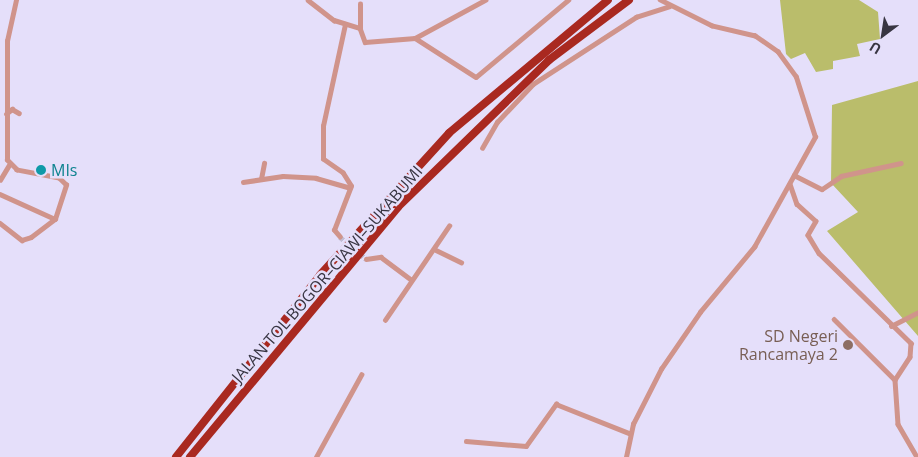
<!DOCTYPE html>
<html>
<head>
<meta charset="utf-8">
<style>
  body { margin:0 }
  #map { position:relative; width:918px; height:457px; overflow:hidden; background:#e5dffa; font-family:"Open Sans",sans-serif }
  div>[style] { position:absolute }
  .green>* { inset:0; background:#babd6b }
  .street-tunnel>* { height:4.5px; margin-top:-2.25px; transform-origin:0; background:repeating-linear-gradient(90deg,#c2bdd5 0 4.5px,transparent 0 6.5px) }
  .street>* { height:4.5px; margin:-2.25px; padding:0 2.25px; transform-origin:2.25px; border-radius:2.25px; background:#d0948b }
  .highway>* { height:8px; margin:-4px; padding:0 4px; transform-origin:4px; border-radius:4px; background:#a92920 }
  .dots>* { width:14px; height:14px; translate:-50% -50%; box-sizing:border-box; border:2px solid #e5dffa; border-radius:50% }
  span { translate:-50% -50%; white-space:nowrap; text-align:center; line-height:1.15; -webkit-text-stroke:5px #e5dffa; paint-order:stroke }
  .culture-label { font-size:16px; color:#0d838f }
  .left { translate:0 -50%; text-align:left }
  .street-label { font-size:16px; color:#383542 }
  .education-label { font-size:16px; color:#785e54 }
  .right { translate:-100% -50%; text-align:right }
  .north { position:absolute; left:858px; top:10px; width:50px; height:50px; -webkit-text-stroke:4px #e5dffa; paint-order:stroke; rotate:211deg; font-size:14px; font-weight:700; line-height:20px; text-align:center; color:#383542 }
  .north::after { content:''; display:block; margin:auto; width:18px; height:22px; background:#383542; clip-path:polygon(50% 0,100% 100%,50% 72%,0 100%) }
</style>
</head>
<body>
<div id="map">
  <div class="green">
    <i style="clip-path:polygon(780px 0,859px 0,878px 12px,880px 39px,857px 44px,860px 56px,833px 61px,833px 69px,816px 72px,805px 53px,791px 59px,786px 54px)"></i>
    <i style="clip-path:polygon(918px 81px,918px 336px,827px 231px,858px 212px,831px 183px,832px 105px)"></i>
  </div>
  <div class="street-tunnel">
    <i style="left:340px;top:237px;width:34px;rotate:40deg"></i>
  </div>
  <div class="street">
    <i style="left:308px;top:0;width:33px;rotate:38deg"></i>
    <i style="left:334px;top:20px;width:27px;rotate:17deg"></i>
    <i style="left:360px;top:28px;width:15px;rotate:70deg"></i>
    <i style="left:365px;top:42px;width:50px;rotate:-4.6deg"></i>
    <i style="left:415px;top:38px;width:72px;rotate:32.6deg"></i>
    <i style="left:476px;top:77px;width:120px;rotate:-39.9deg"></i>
    <i style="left:360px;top:28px;width:24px;rotate:-90deg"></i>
    <i style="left:415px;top:38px;width:80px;rotate:-28.5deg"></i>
    <i style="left:6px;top:114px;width:8px;rotate:-40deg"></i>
    <i style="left:12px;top:109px;width:8px;rotate:30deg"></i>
    <i style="left:482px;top:148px;width:30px;rotate:-60deg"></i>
    <i style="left:497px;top:122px;width:52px;rotate:-46.5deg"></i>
    <i style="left:533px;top:84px;width:123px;rotate:-33deg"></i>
    <i style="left:636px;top:17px;width:35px;rotate:-18deg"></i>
    <i style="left:794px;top:175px;width:31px;rotate:27deg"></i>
    <i style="left:822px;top:189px;width:23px;rotate:-34deg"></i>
    <i style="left:841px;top:176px;width:61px;rotate:-12.2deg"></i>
    <i style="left:261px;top:179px;width:16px;rotate:-79deg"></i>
    <i style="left:0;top:180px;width:17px;rotate:-59deg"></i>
    <i style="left:243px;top:182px;width:40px;rotate:-8.5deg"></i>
    <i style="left:283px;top:176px;width:33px;rotate:3deg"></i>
    <i style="left:316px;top:178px;width:35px;rotate:16deg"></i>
    <i style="left:790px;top:184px;width:21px;rotate:71deg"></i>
    <i style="left:797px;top:204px;width:25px;rotate:42deg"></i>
    <i style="left:816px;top:221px;width:16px;rotate:120deg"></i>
    <i style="left:808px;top:235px;width:21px;rotate:59deg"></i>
    <i style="left:819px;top:253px;width:129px;rotate:44.4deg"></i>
    <i style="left:911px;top:343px;width:14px;rotate:94deg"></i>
    <i style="left:910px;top:357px;width:27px;rotate:123deg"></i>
    <i style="left:0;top:194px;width:60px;rotate:24.4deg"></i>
    <i style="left:0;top:223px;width:28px;rotate:38deg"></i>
    <i style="left:22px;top:240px;width:9px;rotate:-18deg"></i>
    <i style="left:31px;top:237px;width:30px;rotate:-37deg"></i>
    <i style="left:55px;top:219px;width:36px;rotate:-72deg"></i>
    <i style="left:66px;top:185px;width:10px;rotate:-135deg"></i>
    <i style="left:59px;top:178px;width:43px;rotate:-169.2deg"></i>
    <i style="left:17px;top:170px;width:14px;rotate:-135deg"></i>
    <i style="left:7px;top:160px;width:119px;rotate:-90deg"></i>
    <i style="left:7px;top:41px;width:42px;rotate:-77.6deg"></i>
    <i style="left:340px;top:237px;width:9px;rotate:-131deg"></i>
    <i style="left:334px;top:230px;width:47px;rotate:-68.9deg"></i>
    <i style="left:351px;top:186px;width:15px;rotate:-122deg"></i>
    <i style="left:343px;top:173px;width:24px;rotate:-145deg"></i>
    <i style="left:323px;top:159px;width:33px;rotate:-90deg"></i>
    <i style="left:323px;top:126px;width:104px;rotate:-77.8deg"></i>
    <i style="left:436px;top:250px;width:28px;rotate:26deg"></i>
    <i style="left:366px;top:259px;width:15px;rotate:-8deg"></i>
    <i style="left:381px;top:257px;width:38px;rotate:37deg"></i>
    <i style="left:834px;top:319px;width:86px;rotate:45deg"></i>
    <i style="left:895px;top:380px;width:44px;rotate:86.1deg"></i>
    <i style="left:898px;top:424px;width:38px;rotate:60deg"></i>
    <i style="left:385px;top:320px;width:114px;rotate:-55.8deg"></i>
    <i style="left:891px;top:326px;width:30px;rotate:-27deg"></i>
    <i style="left:466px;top:441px;width:60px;rotate:4.8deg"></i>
    <i style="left:526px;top:446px;width:52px;rotate:-54.5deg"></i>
    <i style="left:556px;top:404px;width:79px;rotate:21.7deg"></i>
    <i style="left:316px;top:457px;width:94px;rotate:-61.2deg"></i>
    <i style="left:626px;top:457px;width:34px;rotate:-78deg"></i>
    <i style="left:633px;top:424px;width:62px;rotate:-63deg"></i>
    <i style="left:661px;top:369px;width:69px;rotate:-55.6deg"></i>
    <i style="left:700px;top:312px;width:85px;rotate:-50.3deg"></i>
    <i style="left:754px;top:247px;width:126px;rotate:-61deg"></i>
    <i style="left:815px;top:137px;width:63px;rotate:-107.6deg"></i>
    <i style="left:796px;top:77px;width:31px;rotate:-126deg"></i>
    <i style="left:778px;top:52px;width:28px;rotate:-145deg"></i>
    <i style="left:755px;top:36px;width:44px;rotate:-166.9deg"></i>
    <i style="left:712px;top:26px;width:58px;rotate:-153.4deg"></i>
  </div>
  <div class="highway">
    <i style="left:176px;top:457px;width:232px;rotate:-51.6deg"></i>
    <i style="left:320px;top:275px;width:192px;rotate:-47.7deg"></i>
    <i style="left:449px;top:133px;width:207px;rotate:-39.9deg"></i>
    <i style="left:190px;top:457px;width:325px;rotate:-50.2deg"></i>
    <i style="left:398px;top:207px;width:211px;rotate:-44.2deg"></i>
    <i style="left:549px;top:60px;width:100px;rotate:-36.9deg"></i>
  </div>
  <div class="dots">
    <i style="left:41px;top:170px;background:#0f9aa8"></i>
    <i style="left:848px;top:345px;background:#8d6e63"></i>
  </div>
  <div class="culture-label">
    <span class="left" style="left:51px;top:170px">MIs</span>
  </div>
  <div class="street-label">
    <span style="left:327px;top:274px;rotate:-49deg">JALAN TOL BOGOR–CIAWI–SUKABUMI</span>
  </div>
  <div class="education-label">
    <span class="right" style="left:838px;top:345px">SD Negeri<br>Rancamaya 2</span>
  </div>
  <div class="north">U</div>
</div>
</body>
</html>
